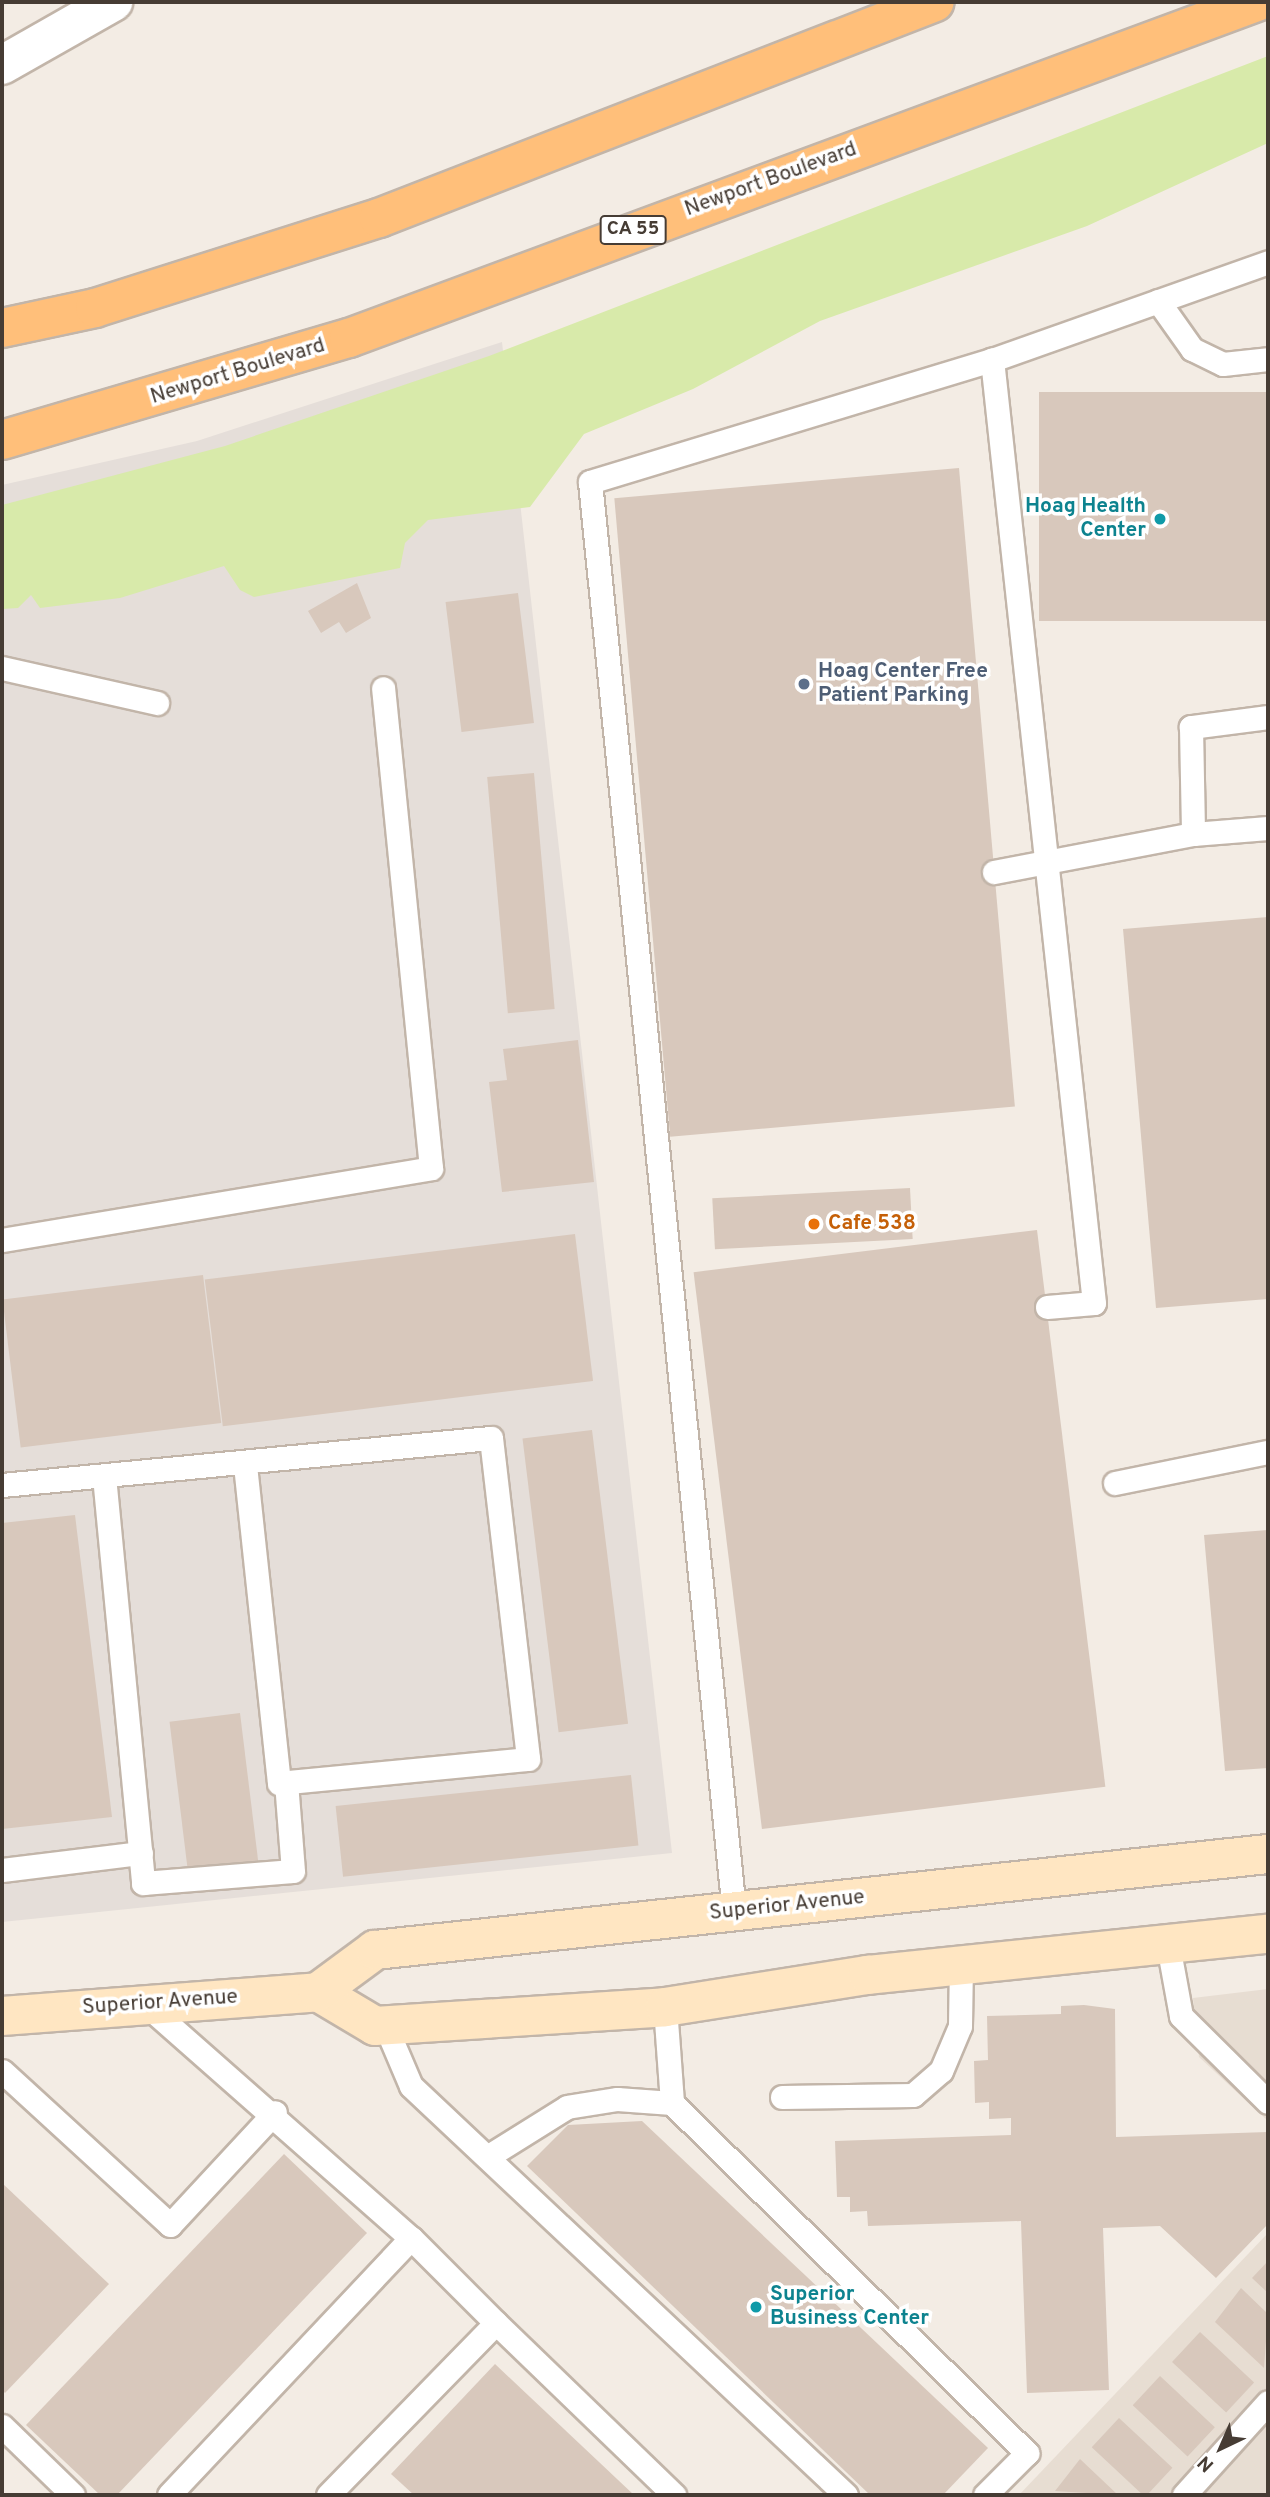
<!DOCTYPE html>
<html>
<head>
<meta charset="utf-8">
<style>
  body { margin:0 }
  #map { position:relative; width:1270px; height:2497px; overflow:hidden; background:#f3ece4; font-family:Overpass,sans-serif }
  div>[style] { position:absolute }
  .residential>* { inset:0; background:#e7ddd2 }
  .industrial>* { inset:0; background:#e5ded9 }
  .green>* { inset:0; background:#d8eaaa }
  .building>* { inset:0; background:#d8c8bc; transform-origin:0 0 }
  .roads { filter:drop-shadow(2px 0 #c2b5a9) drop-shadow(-2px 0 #c2b5a9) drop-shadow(0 2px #c2b5a9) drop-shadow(0 -2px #c2b5a9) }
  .service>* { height:23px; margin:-11.5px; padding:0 11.5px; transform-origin:11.5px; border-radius:11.5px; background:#fff }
  .tertiary>* { height:38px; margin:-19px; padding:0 19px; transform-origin:19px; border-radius:19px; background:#fff }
  .secondary>* { height:38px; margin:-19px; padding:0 19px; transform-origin:19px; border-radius:19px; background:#ffe6c2 }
  .trunk>* { height:38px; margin:-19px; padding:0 19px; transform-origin:19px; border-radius:19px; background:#ffbf7a }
  .dots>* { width:19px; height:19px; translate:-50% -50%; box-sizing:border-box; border:4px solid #fff; border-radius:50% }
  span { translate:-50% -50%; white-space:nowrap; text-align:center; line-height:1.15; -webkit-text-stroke:7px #fff; paint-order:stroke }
  .shield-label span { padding:2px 5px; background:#fff; border:2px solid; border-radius:5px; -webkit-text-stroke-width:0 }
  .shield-label { font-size:19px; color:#463c34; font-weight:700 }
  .street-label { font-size:21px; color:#463c34 }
  .culture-label { font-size:21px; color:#0d838f; font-weight:700 }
  .right { translate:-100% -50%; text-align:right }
  .left { translate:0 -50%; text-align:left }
  .service-label { font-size:21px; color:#4e5e75; font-weight:700 }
  .food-label { font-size:21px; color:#c56008; font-weight:700 }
  .frame { position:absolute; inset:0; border:4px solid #463c34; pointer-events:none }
  .north { position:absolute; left:1186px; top:2413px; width:70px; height:70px; -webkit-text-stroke:5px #fff; paint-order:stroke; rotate:224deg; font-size:19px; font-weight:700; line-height:28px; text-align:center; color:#463c34 }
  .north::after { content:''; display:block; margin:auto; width:24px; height:32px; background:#463c34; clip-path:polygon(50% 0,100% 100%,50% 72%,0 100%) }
</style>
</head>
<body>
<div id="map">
  <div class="residential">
    <i style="clip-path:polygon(1268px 1989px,1268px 2121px,1199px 2057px,1193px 1998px)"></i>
    <i style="clip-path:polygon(1268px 2233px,1268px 2495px,1019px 2495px)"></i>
  </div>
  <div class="industrial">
    <i style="clip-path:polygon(502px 342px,672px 1853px,2px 1922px,2px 485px,197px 441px)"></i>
  </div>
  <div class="green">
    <i style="clip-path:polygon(1268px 56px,1268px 143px,1087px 226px,820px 321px,693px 389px,584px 434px,530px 507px,428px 520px,405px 543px,400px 568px,254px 597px,240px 590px,224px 566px,120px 598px,40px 608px,31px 595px,18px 608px,2px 609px,2px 505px,225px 446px,489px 356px)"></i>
  </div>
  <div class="building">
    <i style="left:1268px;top:392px;width:229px;height:229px;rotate:90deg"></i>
    <i style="left:959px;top:468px;width:641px;height:346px;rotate:85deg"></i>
    <i style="clip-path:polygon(357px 583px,371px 618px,346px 633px,339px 622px,321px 633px,308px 611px)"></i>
    <i style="left:518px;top:593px;width:131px;height:73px;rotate:83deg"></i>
    <i style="left:534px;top:773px;width:237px;height:47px;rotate:85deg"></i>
    <i style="clip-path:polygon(1268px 917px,1268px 1299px,1156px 1308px,1123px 929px)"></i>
    <i style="clip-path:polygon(578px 1040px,594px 1182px,502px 1192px,489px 1082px,507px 1080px,503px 1049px)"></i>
    <i style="left:910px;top:1188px;width:51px;height:198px;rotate:87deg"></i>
    <i style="left:1037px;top:1230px;width:561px;height:346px;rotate:83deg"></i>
    <i style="left:575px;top:1234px;width:148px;height:373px;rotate:83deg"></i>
    <i style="left:203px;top:1275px;width:149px;height:202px;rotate:83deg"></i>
    <i style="left:592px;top:1430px;width:296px;height:70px;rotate:83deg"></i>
    <i style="clip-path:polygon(75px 1515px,112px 1817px,2px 1829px,2px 1523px)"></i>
    <i style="clip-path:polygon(1268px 1530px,1268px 1768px,1225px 1771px,1204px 1535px)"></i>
    <i style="left:240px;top:1713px;width:150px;height:71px;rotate:83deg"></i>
    <i style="left:631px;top:1775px;width:71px;height:297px;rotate:84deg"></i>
    <i style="clip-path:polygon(1084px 2005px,1115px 2009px,1116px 2137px,1268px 2132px,1268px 2224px,1216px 2278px,1160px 2226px,1103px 2228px,1109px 2390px,1027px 2393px,1021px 2221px,868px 2226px,867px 2211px,850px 2212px,850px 2197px,837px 2197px,835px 2141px,1011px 2135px,1011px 2118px,989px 2119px,989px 2102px,975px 2103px,974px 2061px,988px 2060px,987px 2016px,1061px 2014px,1061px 2006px)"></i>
    <i style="clip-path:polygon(642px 2121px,988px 2448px,943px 2495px,870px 2495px,527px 2166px,568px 2125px)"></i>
    <i style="clip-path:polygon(284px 2154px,367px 2233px,117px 2495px,100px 2495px,26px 2425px)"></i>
    <i style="clip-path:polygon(2px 2183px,109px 2284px,5px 2393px,2px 2390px)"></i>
    <i style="clip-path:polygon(1268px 2261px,1268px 2293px,1252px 2278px)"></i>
    <i style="clip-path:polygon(1241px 2288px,1268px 2314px,1264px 2368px,1215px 2322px)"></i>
    <i style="left:1200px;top:2332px;width:74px;height:41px;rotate:43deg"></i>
    <i style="clip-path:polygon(495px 2364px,634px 2495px,414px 2495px,391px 2474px)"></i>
    <i style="left:1160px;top:2376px;width:75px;height:40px;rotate:43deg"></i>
    <i style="left:1119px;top:2418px;width:73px;height:40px;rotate:43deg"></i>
    <i style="clip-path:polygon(1080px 2459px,1118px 2495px,1055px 2491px)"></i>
  </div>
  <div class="roads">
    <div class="service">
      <i style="left:1158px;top:301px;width:59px;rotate:54.7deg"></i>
      <i style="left:1192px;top:349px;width:34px;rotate:26deg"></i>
      <i style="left:1223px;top:364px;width:45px;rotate:-6.3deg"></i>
      <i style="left:2px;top:668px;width:159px;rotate:12.7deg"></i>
      <i style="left:1268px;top:717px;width:78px;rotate:172.6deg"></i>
      <i style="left:1191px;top:727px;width:107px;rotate:88.9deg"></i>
      <i style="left:1193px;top:834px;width:75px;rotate:-4.6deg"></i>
      <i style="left:994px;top:872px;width:203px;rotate:-10.8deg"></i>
      <i style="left:2px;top:1240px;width:435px;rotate:-9.5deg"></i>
      <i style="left:431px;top:1168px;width:482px;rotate:-95.7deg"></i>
      <i style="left:1047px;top:1307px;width:47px;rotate:-4.9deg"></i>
      <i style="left:1094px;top:1303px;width:949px;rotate:-96.17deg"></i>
      <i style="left:992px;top:360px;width:293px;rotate:-19.5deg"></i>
      <i style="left:104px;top:1476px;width:409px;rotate:84.5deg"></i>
      <i style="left:143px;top:1883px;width:150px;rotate:-4.6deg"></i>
      <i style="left:293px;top:1871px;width:88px;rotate:-94.5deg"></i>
      <i style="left:1115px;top:1483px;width:156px;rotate:-11.5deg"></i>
      <i style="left:2px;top:1485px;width:491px;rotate:-5.5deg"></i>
      <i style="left:491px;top:1438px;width:323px;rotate:83.4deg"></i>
      <i style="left:528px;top:1759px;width:250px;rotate:174.5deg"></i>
      <i style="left:279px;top:1783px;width:322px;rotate:-96.1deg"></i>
      <i style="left:2px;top:1870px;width:140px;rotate:-7deg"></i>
      <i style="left:734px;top:1912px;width:1437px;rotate:-95.75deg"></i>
      <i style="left:590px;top:482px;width:420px;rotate:-16.9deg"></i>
      <i style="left:1168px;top:1945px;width:72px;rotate:79.6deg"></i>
      <i style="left:1181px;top:2016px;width:122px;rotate:44.7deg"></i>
      <i style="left:144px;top:2003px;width:356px;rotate:41.4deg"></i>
      <i style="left:411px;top:2238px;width:353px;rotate:133.3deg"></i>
      <i style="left:665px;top:2007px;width:96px;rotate:85.8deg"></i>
      <i style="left:385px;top:2025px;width:66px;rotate:66.9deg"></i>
      <i style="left:411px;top:2086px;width:597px;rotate:43.24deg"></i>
      <i style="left:2px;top:2071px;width:228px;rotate:42.5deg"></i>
      <i style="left:170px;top:2225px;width:154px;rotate:-47.1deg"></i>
      <i style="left:782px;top:2097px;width:131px;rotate:-0.9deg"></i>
      <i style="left:913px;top:2095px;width:37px;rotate:-41deg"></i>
      <i style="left:941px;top:2071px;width:49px;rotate:-67.1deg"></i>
      <i style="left:960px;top:2026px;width:61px;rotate:-89.1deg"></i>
      <i style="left:487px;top:2157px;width:94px;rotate:-32deg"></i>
      <i style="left:567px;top:2107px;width:51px;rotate:-9.1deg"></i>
      <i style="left:617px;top:2099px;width:55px;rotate:4.2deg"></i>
      <i style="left:672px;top:2103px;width:499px;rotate:44.6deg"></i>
      <i style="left:1027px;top:2453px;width:59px;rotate:135deg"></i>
      <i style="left:411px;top:2238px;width:120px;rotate:45deg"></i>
      <i style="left:2px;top:2426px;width:99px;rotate:44.2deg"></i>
      <i style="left:328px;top:2495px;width:240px;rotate:-45.7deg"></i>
      <i style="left:496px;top:2323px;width:248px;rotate:44deg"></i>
      <i style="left:1184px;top:2495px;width:125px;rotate:-47.9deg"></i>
    </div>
    <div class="tertiary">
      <i style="left:2px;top:65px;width:128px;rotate:-29.6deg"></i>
    </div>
    <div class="secondary">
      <i style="left:318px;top:1992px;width:66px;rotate:30.8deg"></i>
      <i style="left:375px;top:2026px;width:291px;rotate:-3.7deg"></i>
      <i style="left:665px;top:2007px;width:206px;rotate:-9deg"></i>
      <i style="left:868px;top:1975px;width:402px;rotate:-5.9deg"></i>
      <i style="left:2px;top:2016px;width:317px;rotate:-4.3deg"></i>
      <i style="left:318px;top:1992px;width:71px;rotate:-36.4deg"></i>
      <i style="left:375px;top:1950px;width:898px;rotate:-6.14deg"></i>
    </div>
    <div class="trunk">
      <i style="left:2px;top:328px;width:95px;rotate:-12.1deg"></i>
      <i style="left:95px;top:308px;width:298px;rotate:-17.6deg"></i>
      <i style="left:379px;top:218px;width:596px;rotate:-21.23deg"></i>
      <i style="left:2px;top:440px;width:362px;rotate:-16.4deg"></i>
      <i style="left:349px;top:338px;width:968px;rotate:-20.31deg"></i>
    </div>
  </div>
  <div class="dots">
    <i style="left:1160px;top:519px;background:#0f9aa8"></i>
    <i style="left:804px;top:684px;background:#5c6f8a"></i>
    <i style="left:814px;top:1224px;background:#e8710a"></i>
    <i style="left:756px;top:2307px;background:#0f9aa8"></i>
  </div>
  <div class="shield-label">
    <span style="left:633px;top:230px">CA 55</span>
  </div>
  <div class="street-label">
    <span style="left:771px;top:180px;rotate:-20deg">Newport Boulevard</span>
    <span style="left:238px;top:372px;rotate:-17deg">Newport Boulevard</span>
    <span style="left:787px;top:1906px;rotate:-6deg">Superior Avenue</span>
    <span style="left:160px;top:2003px;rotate:-4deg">Superior Avenue</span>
  </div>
  <div class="culture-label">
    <span class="right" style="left:1146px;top:519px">Hoag Health<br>Center</span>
    <span class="left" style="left:770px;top:2307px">Superior<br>Business Center</span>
  </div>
  <div class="service-label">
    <span class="left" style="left:818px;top:684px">Hoag Center Free<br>Patient Parking</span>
  </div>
  <div class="food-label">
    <span class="left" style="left:828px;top:1224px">Cafe 538</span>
  </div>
  <div class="frame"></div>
  <div class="north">N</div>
</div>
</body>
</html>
